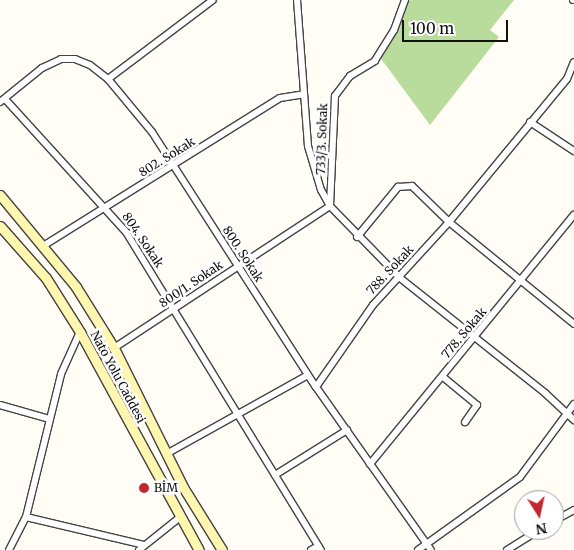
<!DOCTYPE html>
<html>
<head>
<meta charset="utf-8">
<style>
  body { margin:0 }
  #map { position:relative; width:574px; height:550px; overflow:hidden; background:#fffdf5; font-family:Merriweather,serif }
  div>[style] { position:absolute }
  .forest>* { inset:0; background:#b9dc9c }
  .roads { filter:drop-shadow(1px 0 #444) drop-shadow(-1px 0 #444) drop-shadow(0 1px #444) drop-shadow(0 -1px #444) }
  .minor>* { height:6px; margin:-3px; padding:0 3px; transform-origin:3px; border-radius:3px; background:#fff }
  .secondary>* { height:9px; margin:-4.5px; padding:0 4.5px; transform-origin:4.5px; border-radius:4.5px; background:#fff6b0 }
  .dots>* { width:14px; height:14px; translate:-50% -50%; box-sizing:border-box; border:2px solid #fff; border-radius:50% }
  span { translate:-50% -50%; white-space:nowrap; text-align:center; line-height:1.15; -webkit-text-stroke:5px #fff; paint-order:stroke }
  .street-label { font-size:12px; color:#111 }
  .poi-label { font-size:12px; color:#111 }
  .left { translate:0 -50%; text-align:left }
  .north { position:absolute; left:514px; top:490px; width:50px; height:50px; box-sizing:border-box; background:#fff; border:1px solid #a0a0a0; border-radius:50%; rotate:170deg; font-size:14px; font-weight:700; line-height:20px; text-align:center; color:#111 }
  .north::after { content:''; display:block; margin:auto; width:18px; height:22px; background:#c4262e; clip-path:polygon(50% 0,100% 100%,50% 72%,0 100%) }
  .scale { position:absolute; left:402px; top:20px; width:106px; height:22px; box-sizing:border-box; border:2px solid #111; border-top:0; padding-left:6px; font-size:15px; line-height:18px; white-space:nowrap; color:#111; -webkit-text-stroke:4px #fff; paint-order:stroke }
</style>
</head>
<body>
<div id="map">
  <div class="forest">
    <i style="clip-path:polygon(405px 0,514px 0,490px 30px,499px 37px,430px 125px,379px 56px)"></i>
  </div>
  <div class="roads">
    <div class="minor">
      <i style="left:405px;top:0;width:32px;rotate:110deg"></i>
      <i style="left:394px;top:30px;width:36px;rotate:122deg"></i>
      <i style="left:375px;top:61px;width:29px;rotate:149deg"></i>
      <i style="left:350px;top:76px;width:25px;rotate:127deg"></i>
      <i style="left:335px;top:96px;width:110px;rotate:92.6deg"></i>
      <i style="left:330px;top:206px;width:100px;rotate:45.8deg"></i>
      <i style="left:400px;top:278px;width:185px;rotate:38.4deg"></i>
      <i style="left:545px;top:393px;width:40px;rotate:43deg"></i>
      <i style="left:573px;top:0;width:1px"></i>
      <i style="left:108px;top:79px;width:131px;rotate:-37deg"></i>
      <i style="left:5px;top:99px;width:180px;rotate:47.7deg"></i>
      <i style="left:126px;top:232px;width:373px;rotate:58.5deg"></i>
      <i style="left:0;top:102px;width:54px;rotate:-39deg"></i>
      <i style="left:42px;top:68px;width:21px;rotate:-25deg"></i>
      <i style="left:61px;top:59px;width:14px"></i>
      <i style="left:75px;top:59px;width:16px;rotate:22deg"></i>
      <i style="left:90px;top:65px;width:23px;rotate:38deg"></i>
      <i style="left:108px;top:79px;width:69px;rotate:50.3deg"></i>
      <i style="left:152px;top:132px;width:303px;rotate:57.3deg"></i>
      <i style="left:316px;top:387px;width:199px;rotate:54.8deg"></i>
      <i style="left:530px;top:122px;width:53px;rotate:33.4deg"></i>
      <i style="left:357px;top:237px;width:65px;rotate:-50.6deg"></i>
      <i style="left:398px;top:187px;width:14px;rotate:-4deg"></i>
      <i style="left:412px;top:186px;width:52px;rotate:44.2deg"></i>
      <i style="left:449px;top:222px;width:161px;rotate:39.2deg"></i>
      <i style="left:43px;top:246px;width:279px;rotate:-32deg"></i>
      <i style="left:280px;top:98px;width:24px;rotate:-9deg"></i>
      <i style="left:114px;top:348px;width:258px;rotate:-33.3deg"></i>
      <i style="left:330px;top:206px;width:18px;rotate:-119deg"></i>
      <i style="left:321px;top:190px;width:46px;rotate:-106.5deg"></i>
      <i style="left:308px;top:146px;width:146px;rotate:-94.3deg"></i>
      <i style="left:443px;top:377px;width:44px;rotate:39.5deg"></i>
      <i style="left:477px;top:405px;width:21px;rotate:125deg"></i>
      <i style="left:316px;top:387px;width:100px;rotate:-55.2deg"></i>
      <i style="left:373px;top:305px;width:113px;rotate:-47.5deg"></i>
      <i style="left:449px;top:222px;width:185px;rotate:-50.5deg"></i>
      <i style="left:567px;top:79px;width:18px;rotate:-68deg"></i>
      <i style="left:0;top:405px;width:51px;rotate:15.9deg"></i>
      <i style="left:168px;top:453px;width:160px;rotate:-29.1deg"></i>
      <i style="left:370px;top:464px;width:322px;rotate:-50.7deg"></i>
      <i style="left:275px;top:475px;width:85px;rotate:-32deg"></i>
      <i style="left:26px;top:517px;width:121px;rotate:13.3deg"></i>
      <i style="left:554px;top:521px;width:23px;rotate:-29deg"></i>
      <i style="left:9px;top:550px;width:37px;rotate:-63deg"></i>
      <i style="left:26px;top:517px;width:147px;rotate:-76.2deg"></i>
      <i style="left:61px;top:374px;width:46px;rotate:-65.7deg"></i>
      <i style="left:139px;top:550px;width:51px;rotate:-38.7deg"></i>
      <i style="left:311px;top:550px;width:8px;rotate:-30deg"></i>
      <i style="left:418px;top:550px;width:125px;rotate:-35.6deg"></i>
      <i style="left:520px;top:477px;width:91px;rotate:-53.5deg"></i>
      <i style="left:507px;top:550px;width:38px;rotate:-32deg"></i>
    </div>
    <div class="secondary">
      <i style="left:0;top:195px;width:119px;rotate:50.4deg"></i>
      <i style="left:76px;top:287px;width:72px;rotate:58.1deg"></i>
      <i style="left:114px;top:348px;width:155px;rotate:63.6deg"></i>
      <i style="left:183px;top:487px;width:74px;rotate:58.2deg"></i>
      <i style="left:0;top:226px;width:69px;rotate:48.5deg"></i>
      <i style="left:46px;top:278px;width:64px;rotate:57.8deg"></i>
      <i style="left:80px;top:332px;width:248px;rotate:61.4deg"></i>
    </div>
  </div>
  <div class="dots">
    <i style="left:144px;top:488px;background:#c4262e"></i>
  </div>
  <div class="street-label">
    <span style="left:322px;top:139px;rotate:-88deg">733/3. Sokak</span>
    <span style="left:167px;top:157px;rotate:-32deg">802. Sokak</span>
    <span style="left:143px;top:240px;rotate:56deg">804. Sokak</span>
    <span style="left:243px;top:254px;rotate:57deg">800. Sokak</span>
    <span style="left:390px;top:270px;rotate:-47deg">788. Sokak</span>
    <span style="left:191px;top:284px;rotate:-34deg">800/1. Sokak</span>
    <span style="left:464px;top:333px;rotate:-50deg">778. Sokak</span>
    <span style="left:118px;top:377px;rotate:62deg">Nato Yolu Caddesi</span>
  </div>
  <div class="poi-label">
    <span class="left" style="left:154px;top:488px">BİM</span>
  </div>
  <div class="north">N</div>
  <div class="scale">100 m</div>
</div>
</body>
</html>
